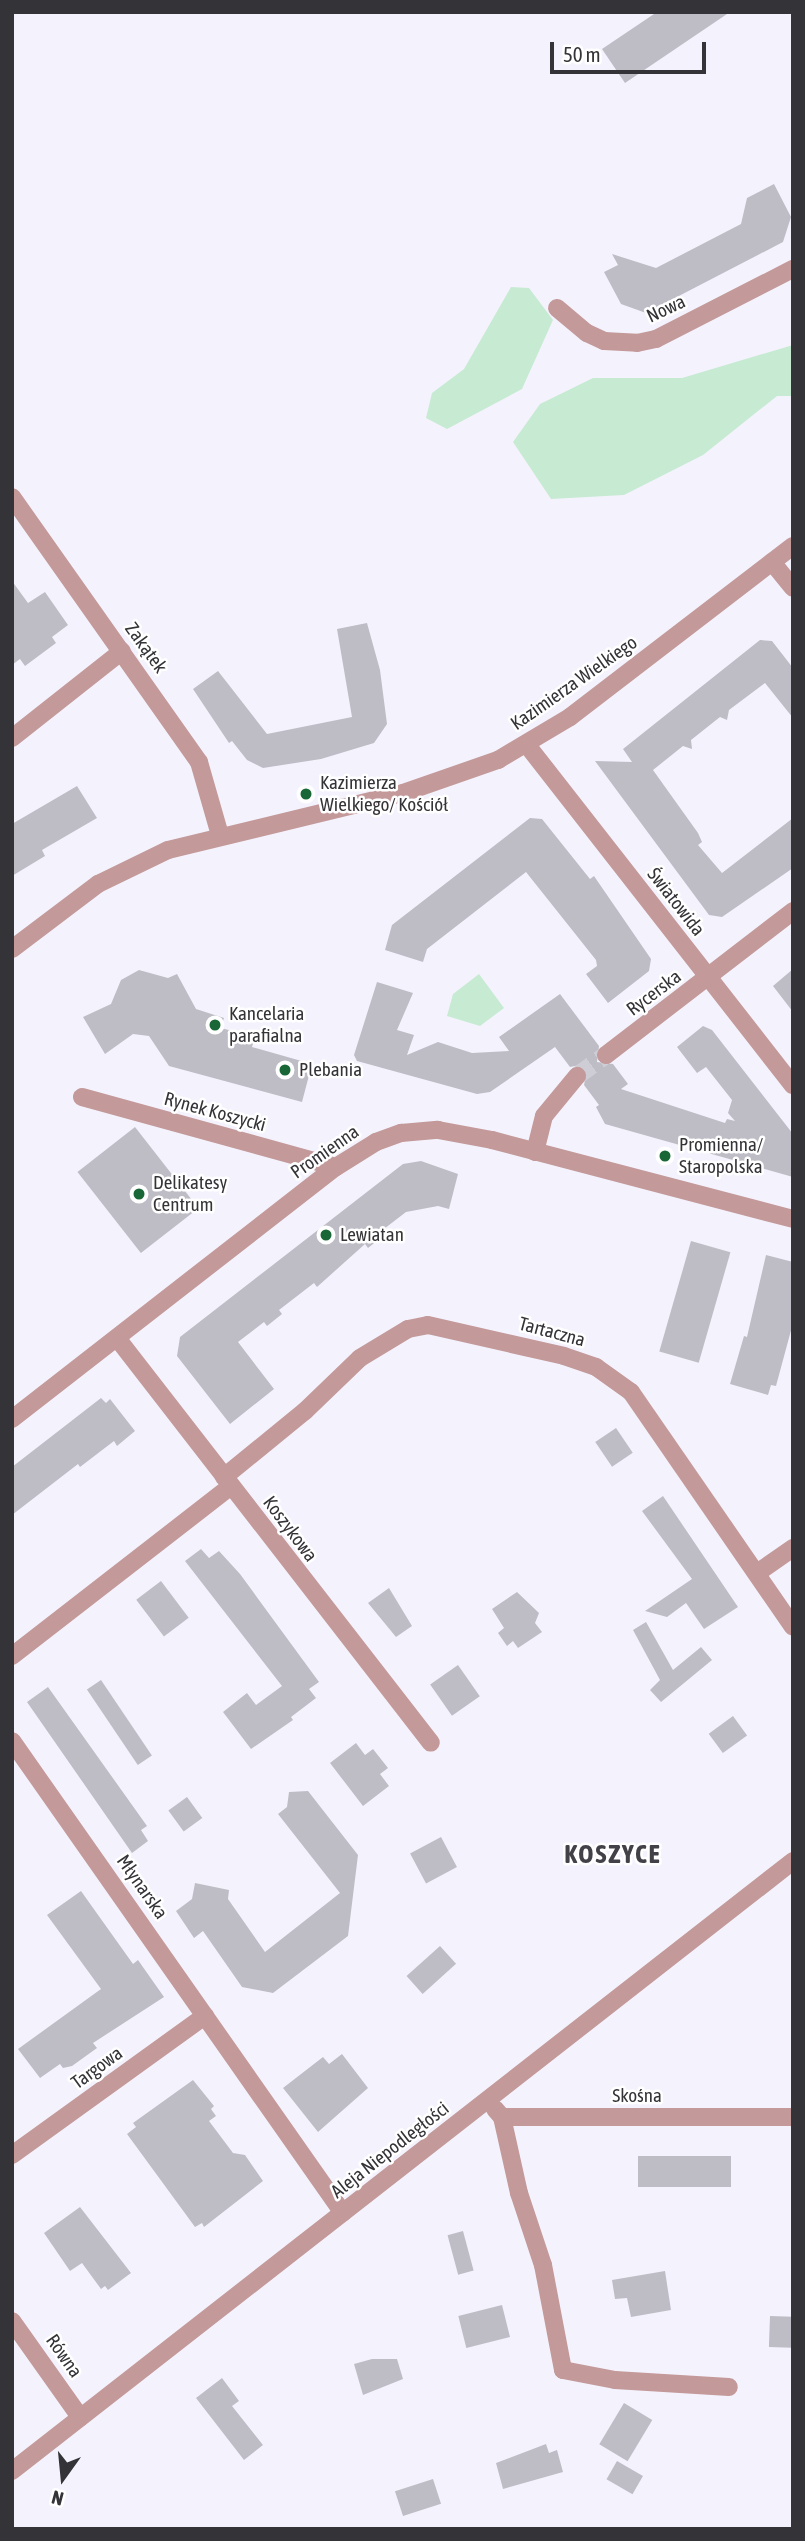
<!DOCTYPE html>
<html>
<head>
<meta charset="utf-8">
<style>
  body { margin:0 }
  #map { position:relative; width:805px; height:2541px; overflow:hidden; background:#f4f3fd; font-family:"Asap Condensed",sans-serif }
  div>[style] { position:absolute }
  .green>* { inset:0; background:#c7ead2 }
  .building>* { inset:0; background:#bebdc6; transform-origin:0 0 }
  .minor-tunnel>* { height:18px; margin-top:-9px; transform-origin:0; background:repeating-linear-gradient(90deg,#cecdd6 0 18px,transparent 0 27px) }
  .minor>* { height:18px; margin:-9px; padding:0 9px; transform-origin:9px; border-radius:9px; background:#c3999a }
  .dots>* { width:19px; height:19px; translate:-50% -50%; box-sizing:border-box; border:4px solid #fff; border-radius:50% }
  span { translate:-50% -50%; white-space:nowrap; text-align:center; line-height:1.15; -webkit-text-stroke:5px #fff; paint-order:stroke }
  .street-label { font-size:19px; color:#343438 }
  .poi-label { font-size:19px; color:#343438 }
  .left { translate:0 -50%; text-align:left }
  .district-label { font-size:26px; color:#424148; font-weight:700; letter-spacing:2px }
  .frame { position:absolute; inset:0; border:14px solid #343438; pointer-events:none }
  .north { position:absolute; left:28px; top:2443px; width:70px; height:70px; -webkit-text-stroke:5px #fff; paint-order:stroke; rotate:195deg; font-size:19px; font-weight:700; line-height:28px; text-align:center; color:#343438 }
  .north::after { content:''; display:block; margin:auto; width:24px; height:32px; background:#343438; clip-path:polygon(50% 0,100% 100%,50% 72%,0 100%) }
  .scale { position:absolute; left:550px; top:42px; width:156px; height:32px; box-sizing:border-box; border:4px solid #343438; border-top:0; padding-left:9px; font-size:21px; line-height:24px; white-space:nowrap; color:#343438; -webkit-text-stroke:5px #fff; paint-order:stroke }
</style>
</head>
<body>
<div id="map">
  <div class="green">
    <i style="clip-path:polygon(511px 287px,529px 288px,553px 320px,522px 389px,447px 429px,426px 418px,432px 393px,464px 369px)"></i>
    <i style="clip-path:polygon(793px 345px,793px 396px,777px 396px,703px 455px,624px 495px,551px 499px,513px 442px,540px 404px,593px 378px,682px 378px)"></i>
    <i style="clip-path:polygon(479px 974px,504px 1008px,480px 1026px,447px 1016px,453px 994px)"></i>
  </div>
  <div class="building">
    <i style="clip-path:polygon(657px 12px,730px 12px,625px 83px,602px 49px)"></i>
    <i style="clip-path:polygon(774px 184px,791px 217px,783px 242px,646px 313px,621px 304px,604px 272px,618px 265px,612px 254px,656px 268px,741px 224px,747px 198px)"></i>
    <i style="clip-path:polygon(12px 581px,28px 603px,45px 592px,68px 625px,52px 637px,56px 643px,25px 666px,20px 659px,12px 665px)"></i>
    <i style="clip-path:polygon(367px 623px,380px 670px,387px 724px,374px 743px,321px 759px,263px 768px,247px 760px,232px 741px,229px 743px,193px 689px,218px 671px,267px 734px,352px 717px,337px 629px)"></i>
    <i style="clip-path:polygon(760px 640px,772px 641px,793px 668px,793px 718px,765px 683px,729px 710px,727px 720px,720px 717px,691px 740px,692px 749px,683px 746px,653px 770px,698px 833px,702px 842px,698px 845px,722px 873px,793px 818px,793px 868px,722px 917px,709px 915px,595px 761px,632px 762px,623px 749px)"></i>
    <i style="clip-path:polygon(77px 786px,97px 818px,42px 850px,45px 856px,12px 876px,12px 824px)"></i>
    <i style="clip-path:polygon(530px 818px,542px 819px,590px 879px,594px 876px,651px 959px,649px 971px,608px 1003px,586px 974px,597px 966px,596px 960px,526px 872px,427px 949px,423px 962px,385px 950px,392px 925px)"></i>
    <i style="clip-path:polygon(793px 969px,793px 1012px,773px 986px)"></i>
    <i style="clip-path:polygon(139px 970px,168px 978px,177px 974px,196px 1009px,224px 1018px,221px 1028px,255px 1037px,252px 1047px,312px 1064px,302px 1102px,169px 1066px,149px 1036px,133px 1034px,105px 1054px,83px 1017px,111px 1004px,121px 980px)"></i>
    <i style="clip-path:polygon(377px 982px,413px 993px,397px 1030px,414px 1035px,407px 1055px,438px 1042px,472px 1053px,509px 1051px,499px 1037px,560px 994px,599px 1046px,597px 1062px,613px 1064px,628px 1084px,621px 1089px,725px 1123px,727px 1119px,735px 1121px,728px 1113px,732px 1100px,706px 1067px,697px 1073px,677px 1047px,703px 1026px,712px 1030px,793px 1134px,793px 1177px,605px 1124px,596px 1107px,599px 1105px,584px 1085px,587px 1071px,580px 1065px,570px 1067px,555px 1047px,490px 1092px,477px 1094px,357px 1061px,354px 1055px)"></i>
    <i style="left:135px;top:1127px;width:103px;height:73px;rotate:52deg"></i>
    <i style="clip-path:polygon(421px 1161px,458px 1174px,449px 1209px,438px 1206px,406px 1212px,380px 1232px,383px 1236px,368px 1248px,365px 1244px,317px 1287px,314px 1283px,279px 1310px,282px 1314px,267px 1326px,264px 1322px,238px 1342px,274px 1389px,230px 1424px,177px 1356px,180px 1337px,403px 1164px)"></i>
    <i style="left:691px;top:1241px;width:41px;height:115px;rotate:16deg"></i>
    <i style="clip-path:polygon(766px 1255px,793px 1262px,793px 1323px,776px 1386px,771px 1385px,768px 1395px,730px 1384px,744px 1336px,747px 1337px)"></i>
    <i style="clip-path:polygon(101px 1398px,106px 1403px,110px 1399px,135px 1431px,117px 1446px,114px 1441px,80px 1467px,78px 1464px,12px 1515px,12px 1467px)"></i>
    <i style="left:616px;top:1428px;width:30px;height:25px;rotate:56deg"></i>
    <i style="clip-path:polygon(663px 1496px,738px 1607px,704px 1629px,686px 1603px,667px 1617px,645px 1611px,692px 1579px,642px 1511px)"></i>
    <i style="clip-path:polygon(201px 1549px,209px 1558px,219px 1551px,240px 1574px,319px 1682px,309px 1689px,316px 1698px,291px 1717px,293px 1720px,251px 1749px,223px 1712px,247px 1693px,256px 1705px,282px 1686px,185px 1561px)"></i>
    <i style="left:161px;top:1581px;width:46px;height:31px;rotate:53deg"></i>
    <i style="clip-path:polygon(389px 1588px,412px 1626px,396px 1637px,368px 1603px)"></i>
    <i style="clip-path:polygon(517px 1592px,539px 1613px,535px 1623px,542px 1632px,518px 1648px,513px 1641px,507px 1646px,498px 1633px,504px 1628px,492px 1609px)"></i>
    <i style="clip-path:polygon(646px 1622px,673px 1670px,701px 1647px,712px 1660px,661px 1702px,650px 1690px,660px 1680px,633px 1630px)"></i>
    <i style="left:458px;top:1665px;width:38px;height:34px;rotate:55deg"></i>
    <i style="left:101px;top:1680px;width:91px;height:17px;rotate:56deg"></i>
    <i style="clip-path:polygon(48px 1687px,147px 1826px,141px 1830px,148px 1841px,132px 1853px,27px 1702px)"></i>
    <i style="left:733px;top:1716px;width:24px;height:30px;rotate:54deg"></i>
    <i style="clip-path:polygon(356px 1743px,365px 1755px,373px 1749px,388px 1768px,380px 1774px,389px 1786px,363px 1806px,330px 1763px)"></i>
    <i style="clip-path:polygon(308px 1791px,358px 1855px,348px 1936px,273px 1993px,242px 1987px,203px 1931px,194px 1938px,176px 1911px,192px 1899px,195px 1883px,229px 1890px,228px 1899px,265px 1952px,340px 1893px,278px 1814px,287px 1807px,289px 1792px)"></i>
    <i style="left:187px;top:1797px;width:26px;height:23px;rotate:54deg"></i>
    <i style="left:441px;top:1837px;width:34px;height:35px;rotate:62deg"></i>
    <i style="clip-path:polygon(81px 1891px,133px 1964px,138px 1960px,164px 1997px,93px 2043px,97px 2048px,72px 2066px,63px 2068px,60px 2064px,40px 2078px,18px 2049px,101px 1989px,47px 1915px)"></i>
    <i style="left:440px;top:1946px;width:24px;height:45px;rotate:48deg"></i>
    <i style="clip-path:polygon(342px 2054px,368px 2088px,318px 2132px,283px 2088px,323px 2057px,329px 2064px)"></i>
    <i style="clip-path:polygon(193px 2080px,214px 2106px,211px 2109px,216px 2116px,209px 2121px,233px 2153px,245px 2155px,263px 2181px,204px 2227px,202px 2223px,195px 2227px,127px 2134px,136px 2127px,133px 2123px)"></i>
    <i style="left:731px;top:2156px;width:31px;height:93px;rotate:90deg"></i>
    <i style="clip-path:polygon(80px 2207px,131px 2273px,108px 2290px,105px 2286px,101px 2289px,82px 2263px,70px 2271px,44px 2233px)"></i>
    <i style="left:463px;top:2231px;width:41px;height:16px;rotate:75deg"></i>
    <i style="clip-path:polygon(665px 2271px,671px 2310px,631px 2317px,627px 2298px,615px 2299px,612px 2280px)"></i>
    <i style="left:502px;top:2305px;width:33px;height:45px;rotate:76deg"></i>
    <i style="left:770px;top:2316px;width:23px;height:31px;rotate:2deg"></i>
    <i style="clip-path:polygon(372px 2359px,397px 2359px,403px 2379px,363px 2395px,354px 2364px)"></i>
    <i style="clip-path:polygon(222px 2378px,239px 2401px,232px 2406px,263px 2445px,244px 2460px,196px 2398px)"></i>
    <i style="left:624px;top:2403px;width:33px;height:48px;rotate:31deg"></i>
    <i style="clip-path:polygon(546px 2444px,549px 2453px,557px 2450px,563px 2472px,503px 2489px,496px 2463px)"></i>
    <i style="left:617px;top:2461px;width:30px;height:21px;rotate:30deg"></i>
    <i style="left:433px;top:2479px;width:26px;height:40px;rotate:72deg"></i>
  </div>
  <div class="minor-tunnel">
    <i style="left:577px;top:1076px;width:36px;rotate:-36deg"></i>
  </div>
  <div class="minor">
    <i style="left:557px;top:308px;width:39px;rotate:40deg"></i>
    <i style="left:587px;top:333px;width:19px;rotate:25deg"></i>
    <i style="left:604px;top:341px;width:33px;rotate:3deg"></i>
    <i style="left:637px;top:343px;width:19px;rotate:-12deg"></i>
    <i style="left:656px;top:339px;width:154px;rotate:-27.1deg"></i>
    <i style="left:12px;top:497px;width:324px;rotate:54.8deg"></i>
    <i style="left:199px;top:762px;width:76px;rotate:74deg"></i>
    <i style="left:772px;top:562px;width:33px;rotate:51deg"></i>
    <i style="left:12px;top:738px;width:140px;rotate:-38.3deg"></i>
    <i style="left:527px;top:745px;width:432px;rotate:52deg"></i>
    <i style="left:12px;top:949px;width:108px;rotate:-37.1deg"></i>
    <i style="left:98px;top:884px;width:78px;rotate:-25.9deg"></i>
    <i style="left:168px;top:850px;width:242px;rotate:-13.6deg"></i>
    <i style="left:403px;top:793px;width:101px;rotate:-19.2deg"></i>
    <i style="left:498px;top:760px;width:84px;rotate:-30.8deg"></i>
    <i style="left:570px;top:717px;width:281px;rotate:-37.5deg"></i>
    <i style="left:606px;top:1055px;width:236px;rotate:-37.6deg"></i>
    <i style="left:82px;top:1097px;width:263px;rotate:15.4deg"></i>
    <i style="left:535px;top:1152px;width:37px;rotate:-76deg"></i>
    <i style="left:544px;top:1116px;width:52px;rotate:-50.5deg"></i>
    <i style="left:117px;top:1338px;width:512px;rotate:52.21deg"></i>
    <i style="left:12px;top:1419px;width:410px;rotate:-37.9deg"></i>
    <i style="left:336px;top:1167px;width:47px;rotate:-32deg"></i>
    <i style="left:376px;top:1142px;width:27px;rotate:-20deg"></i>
    <i style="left:401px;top:1133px;width:37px;rotate:-5deg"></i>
    <i style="left:438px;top:1130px;width:55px;rotate:10.5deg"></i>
    <i style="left:492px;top:1140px;width:311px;rotate:14.7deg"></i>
    <i style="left:224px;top:1477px;width:104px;rotate:-39.2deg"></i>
    <i style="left:305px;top:1411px;width:76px;rotate:-43.9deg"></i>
    <i style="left:360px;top:1358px;width:56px;rotate:-31.1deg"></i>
    <i style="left:408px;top:1329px;width:20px;rotate:-11deg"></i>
    <i style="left:428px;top:1325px;width:139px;rotate:12.8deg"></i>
    <i style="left:564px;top:1356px;width:34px;rotate:19deg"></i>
    <i style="left:596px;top:1367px;width:43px;rotate:35.5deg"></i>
    <i style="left:631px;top:1392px;width:285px;rotate:55.4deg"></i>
    <i style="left:757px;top:1573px;width:44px;rotate:-34.8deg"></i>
    <i style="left:12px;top:1656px;width:277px;rotate:-37.8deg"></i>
    <i style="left:12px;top:1741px;width:576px;rotate:54.96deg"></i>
    <i style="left:495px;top:2109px;width:11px;rotate:49deg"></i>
    <i style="left:502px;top:2117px;width:291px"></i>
    <i style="left:502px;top:2117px;width:78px;rotate:77.4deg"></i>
    <i style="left:519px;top:2193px;width:76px;rotate:71.6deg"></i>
    <i style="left:543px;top:2265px;width:107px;rotate:79.2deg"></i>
    <i style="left:563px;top:2370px;width:53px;rotate:10.9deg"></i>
    <i style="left:615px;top:2380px;width:114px;rotate:3.5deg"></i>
    <i style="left:12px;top:2155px;width:238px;rotate:-35.8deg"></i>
    <i style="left:12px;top:2321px;width:118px;rotate:54.7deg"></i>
    <i style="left:12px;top:2471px;width:991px;rotate:-37.99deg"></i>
  </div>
  <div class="dots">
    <i style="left:306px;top:794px;background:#196736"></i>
    <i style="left:215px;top:1025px;background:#196736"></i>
    <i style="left:285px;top:1070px;background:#196736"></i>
    <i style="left:665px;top:1156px;background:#196736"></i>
    <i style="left:139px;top:1194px;background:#196736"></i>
    <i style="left:326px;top:1235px;background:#196736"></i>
  </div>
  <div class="street-label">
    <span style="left:666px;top:309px;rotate:-25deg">Nowa</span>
    <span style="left:146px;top:648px;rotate:54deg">Zakątek</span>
    <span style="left:574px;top:683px;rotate:-35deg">Kazimierza Wielkiego</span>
    <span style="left:676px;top:902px;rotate:52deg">Światowida</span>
    <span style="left:654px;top:993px;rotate:-37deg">Rycerska</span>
    <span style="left:215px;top:1112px;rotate:15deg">Rynek Koszycki</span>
    <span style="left:325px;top:1152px;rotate:-35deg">Promienna</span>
    <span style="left:552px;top:1332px;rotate:15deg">Tartaczna</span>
    <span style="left:290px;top:1529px;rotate:53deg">Koszykowa</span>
    <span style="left:142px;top:1887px;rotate:55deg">Młynarska</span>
    <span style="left:97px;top:2068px;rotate:-36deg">Targowa</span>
    <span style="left:637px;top:2096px">Skośna</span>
    <span style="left:390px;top:2150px;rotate:-38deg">Aleja Niepodległości</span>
    <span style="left:64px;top:2356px;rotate:55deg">Równa</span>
  </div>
  <div class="poi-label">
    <span class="left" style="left:320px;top:794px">Kazimierza<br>Wielkiego/ Kościół</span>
    <span class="left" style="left:229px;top:1025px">Kancelaria<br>parafialna</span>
    <span class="left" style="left:299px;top:1070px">Plebania</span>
    <span class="left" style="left:679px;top:1156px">Promienna/<br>Staropolska</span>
    <span class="left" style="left:153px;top:1194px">Delikatesy<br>Centrum</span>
    <span class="left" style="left:340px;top:1235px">Lewiatan</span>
  </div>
  <div class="district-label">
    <span style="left:613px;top:1855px">KOSZYCE</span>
  </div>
  <div class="frame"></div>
  <div class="north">N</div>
  <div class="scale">50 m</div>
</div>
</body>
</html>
